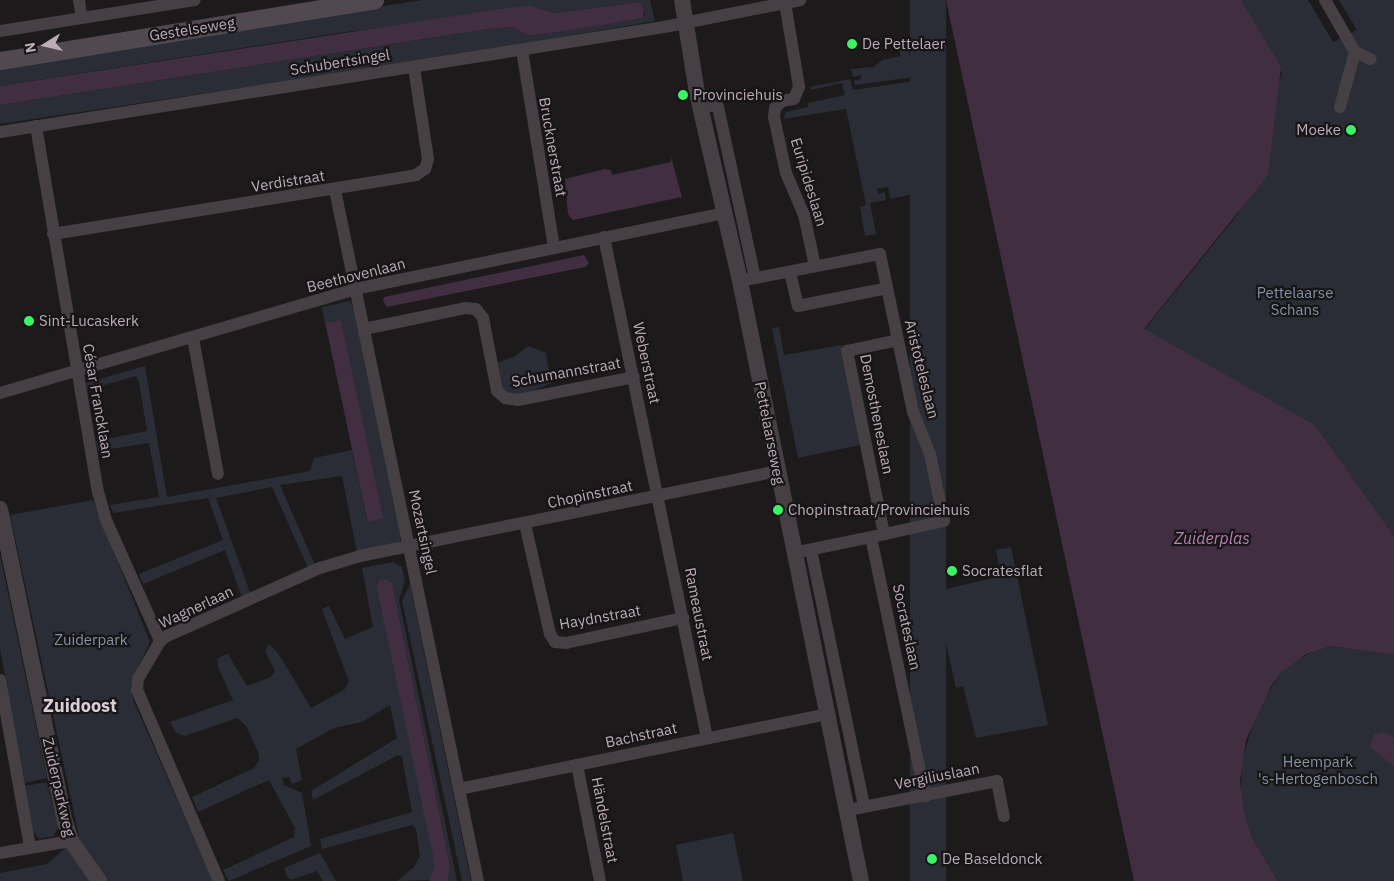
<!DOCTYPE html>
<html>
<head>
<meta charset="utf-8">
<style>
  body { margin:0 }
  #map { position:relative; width:1394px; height:881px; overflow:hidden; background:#1c1a1b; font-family:"IBM Plex Sans",sans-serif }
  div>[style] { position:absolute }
  .green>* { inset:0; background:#2a2d35; transform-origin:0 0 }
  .water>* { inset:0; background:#412f41; transform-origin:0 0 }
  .minor>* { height:12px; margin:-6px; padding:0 6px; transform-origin:6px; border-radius:6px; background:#464044 }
  .tertiary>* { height:16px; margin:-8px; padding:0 8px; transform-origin:8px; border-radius:8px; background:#464044 }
  .secondary>* { height:18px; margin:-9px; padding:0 9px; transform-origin:9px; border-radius:9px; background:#51494f }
  .dots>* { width:14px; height:14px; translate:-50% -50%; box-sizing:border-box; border:2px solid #171516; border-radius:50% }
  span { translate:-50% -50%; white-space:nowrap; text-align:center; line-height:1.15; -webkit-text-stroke:4.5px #171516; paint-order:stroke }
  .street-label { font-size:15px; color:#bcacb8 }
  .poi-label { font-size:15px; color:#bcacb8 }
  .left { translate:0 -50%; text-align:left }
  .right { translate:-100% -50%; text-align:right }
  .park-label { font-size:15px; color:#8491a6 }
  .water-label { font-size:16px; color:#b684b5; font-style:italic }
  .quarter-label { font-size:18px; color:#d8ced5; font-weight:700 }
  .north { position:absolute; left:20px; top:20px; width:50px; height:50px; -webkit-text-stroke:4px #171516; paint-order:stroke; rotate:260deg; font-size:14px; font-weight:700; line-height:20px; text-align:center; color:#bcacb8 }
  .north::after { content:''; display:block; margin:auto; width:18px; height:22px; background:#bcacb8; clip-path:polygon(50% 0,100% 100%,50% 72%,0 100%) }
</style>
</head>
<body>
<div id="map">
  <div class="green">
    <i style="clip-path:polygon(422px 0,650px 0,655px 21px,427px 60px,0 124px,0 105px,488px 29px,513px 27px,529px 36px,643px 18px,645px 14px,640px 2px,556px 13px,538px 8px,338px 33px,0 86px,0 67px)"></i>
    <i style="left:910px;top:0;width:36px;height:900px"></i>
    <i style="clip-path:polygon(1241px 0,1308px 0,1333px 42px,1357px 30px,1339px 0,1394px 0,1394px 536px,1315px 425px,1144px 330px,1238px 214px,1282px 73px)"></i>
    <i style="clip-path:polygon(906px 37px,914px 77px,855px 85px,854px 81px,861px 79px,861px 75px,853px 77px,851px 69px,873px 67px,883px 60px,901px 56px,896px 39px)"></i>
    <i style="clip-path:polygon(850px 79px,853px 90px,915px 81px,937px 189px,890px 199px,888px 187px,877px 189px,878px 194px,885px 192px,886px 200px,870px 203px,876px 234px,865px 236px,860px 207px,866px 205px,846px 109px,783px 119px,786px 112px,808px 107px,808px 103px,845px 95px,842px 83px,811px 90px,810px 87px)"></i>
    <i style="clip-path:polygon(350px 301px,355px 309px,402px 534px,400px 542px,357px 553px,342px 476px,280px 485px,316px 567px,309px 570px,272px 487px,216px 498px,251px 595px,242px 598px,225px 550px,143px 584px,139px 574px,223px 540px,208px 498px,113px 513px,110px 505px,159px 497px,149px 443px,98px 451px,96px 441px,147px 431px,139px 382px,136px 376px,87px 390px,86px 383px,145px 366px,167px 497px,310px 471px,314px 458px,352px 450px,367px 521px,382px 519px,341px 320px,325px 324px,322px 307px)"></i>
    <i style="clip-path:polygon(779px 327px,784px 355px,842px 345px,865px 444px,798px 458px,772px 328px)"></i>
    <i style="clip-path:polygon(528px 346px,546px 353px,551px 383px,524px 395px,504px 395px,496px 363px,514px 357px)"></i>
    <i style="clip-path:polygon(93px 500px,150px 642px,133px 677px,131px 689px,134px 702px,213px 881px,0 881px,0 873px,47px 864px,79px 836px,10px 515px)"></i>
    <i style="clip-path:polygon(1011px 547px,1048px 725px,976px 738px,963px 686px,956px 688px,940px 616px,919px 621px,912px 597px,1001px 576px,996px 550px)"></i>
    <i style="clip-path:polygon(0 555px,47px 778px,24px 783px,0 648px)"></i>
    <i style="clip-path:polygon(393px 562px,402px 567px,405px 581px,399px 600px,457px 881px,448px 881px,450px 865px,392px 583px,387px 579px,432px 852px,434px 867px,430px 880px,397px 881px,414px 867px,420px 856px,416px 829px,412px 825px,322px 849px,320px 839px,412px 812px,402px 757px,398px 755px,313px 800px,311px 791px,397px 738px,390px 705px,362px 722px,334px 728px,296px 749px,302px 780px,292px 784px,289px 777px,282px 778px,284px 785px,302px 793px,311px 846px,229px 881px,223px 870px,294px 837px,295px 828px,269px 780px,198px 812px,192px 797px,254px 768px,259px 760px,258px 752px,246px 726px,237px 718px,185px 736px,176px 733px,170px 722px,233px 700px,218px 667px,217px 659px,224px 655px,228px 654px,247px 686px,271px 677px,275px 671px,265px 651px,269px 644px,278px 653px,311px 708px,344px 690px,349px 682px,322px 609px,329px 606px,345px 639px,373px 627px,362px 568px)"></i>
    <i style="clip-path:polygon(410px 584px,471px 881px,462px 881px,402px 601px)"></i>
    <i style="clip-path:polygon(1331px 646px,1394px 655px,1394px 881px,1278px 881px,1252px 838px,1244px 813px,1241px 795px,1242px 759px,1259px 706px,1281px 673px,1293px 662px,1314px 651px)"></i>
    <i style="clip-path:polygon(47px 782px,58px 828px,54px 836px,39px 839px,33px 831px,25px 786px)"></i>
    <i style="clip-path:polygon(733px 833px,743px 881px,683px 881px,676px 845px)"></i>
    <i style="clip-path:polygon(320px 853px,336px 881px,323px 881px,317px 871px,291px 880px,288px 878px,284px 868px)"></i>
  </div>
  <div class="water">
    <i style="clip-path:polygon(946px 0,1241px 0,1281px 67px,1268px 175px,1144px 329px,1315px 425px,1394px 536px,1394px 655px,1331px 646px,1306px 654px,1281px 673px,1271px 686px,1246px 740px,1240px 781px,1244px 812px,1252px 838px,1278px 881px,1134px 881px)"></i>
    <i style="clip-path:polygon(640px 2px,644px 10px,643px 18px,590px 27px,529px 36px,513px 27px,488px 29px,0 105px,0 86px,500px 9px,529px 6px,556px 13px)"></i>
    <i style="clip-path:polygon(671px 157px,682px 197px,573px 220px,568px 214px,565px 179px,605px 169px,611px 170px,612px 175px,671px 162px)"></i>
    <i style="clip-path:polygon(584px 255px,589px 263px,585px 267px,387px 307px,383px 301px,384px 297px)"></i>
    <i style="left:341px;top:320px;width:203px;height:16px;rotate:78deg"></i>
    <i style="clip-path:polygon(387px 579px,392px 583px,450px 865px,448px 881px,429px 881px,434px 867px,432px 852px,377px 588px,379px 581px)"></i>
    <i style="clip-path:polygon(1383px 732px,1394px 737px,1394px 766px,1370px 747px,1374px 734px)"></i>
  </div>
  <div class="minor">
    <i style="left:79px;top:0;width:18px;rotate:81deg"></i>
    <i style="left:1325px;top:0;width:60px;rotate:60deg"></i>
    <i style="left:1355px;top:52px;width:17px;rotate:24deg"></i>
    <i style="left:785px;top:3px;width:85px;rotate:80.5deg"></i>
    <i style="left:799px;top:87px;width:13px;rotate:113deg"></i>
    <i style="left:794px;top:99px;width:12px;rotate:171deg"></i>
    <i style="left:782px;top:101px;width:10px;rotate:135deg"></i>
    <i style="left:775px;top:108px;width:9px;rotate:96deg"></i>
    <i style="left:774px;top:117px;width:57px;rotate:77.9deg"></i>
    <i style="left:786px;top:173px;width:46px;rotate:66.8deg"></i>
    <i style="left:804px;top:215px;width:52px;rotate:77.8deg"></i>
    <i style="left:0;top:31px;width:197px;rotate:-9deg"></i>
    <i style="left:522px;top:50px;width:201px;rotate:80.8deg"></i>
    <i style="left:700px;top:104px;width:18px;rotate:9deg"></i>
    <i style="left:718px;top:107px;width:175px;rotate:77.8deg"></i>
    <i style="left:1340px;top:107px;width:57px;rotate:-74.7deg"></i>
    <i style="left:36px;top:126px;width:371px;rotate:80.4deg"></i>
    <i style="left:98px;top:492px;width:29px;rotate:74deg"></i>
    <i style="left:106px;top:520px;width:133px;rotate:65.9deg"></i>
    <i style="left:0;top:132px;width:672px;rotate:-8.99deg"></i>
    <i style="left:664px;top:27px;width:139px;rotate:-11.2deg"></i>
    <i style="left:335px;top:190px;width:706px;rotate:78.31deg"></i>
    <i style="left:53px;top:234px;width:368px;rotate:-9.2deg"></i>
    <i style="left:416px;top:175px;width:11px;rotate:-34deg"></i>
    <i style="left:425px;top:169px;width:10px;rotate:-73deg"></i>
    <i style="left:428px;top:159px;width:93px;rotate:-98.7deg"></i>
    <i style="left:604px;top:237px;width:511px;rotate:78.38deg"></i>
    <i style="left:790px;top:272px;width:35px;rotate:77deg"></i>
    <i style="left:798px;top:306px;width:91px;rotate:-11.4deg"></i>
    <i style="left:740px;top:281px;width:143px;rotate:-10.9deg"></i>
    <i style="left:880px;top:254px;width:161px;rotate:78.2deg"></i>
    <i style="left:913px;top:412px;width:45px;rotate:68deg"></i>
    <i style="left:930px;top:454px;width:68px;rotate:78.2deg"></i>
    <i style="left:944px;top:521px;width:75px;rotate:167.6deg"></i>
    <i style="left:871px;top:537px;width:265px;rotate:78.2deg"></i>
    <i style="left:364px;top:329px;width:103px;rotate:-11.7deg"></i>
    <i style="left:465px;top:308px;width:11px;rotate:5deg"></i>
    <i style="left:476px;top:309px;width:11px;rotate:52deg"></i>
    <i style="left:483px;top:318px;width:74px;rotate:79.1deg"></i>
    <i style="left:497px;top:391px;width:11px;rotate:41deg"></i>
    <i style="left:505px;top:398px;width:13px;rotate:9deg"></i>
    <i style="left:518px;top:400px;width:118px;rotate:-11.2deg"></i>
    <i style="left:193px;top:338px;width:138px;rotate:79.6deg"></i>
    <i style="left:0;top:393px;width:370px;rotate:-16.3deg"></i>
    <i style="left:355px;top:289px;width:378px;rotate:-11.6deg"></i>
    <i style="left:525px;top:524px;width:113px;rotate:77.2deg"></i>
    <i style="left:550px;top:634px;width:9px;rotate:58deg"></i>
    <i style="left:555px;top:642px;width:11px;rotate:5deg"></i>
    <i style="left:566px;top:643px;width:120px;rotate:-12.1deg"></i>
    <i style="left:884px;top:534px;width:187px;rotate:-101.4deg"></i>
    <i style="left:847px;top:351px;width:52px;rotate:-12.2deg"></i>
    <i style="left:811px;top:550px;width:262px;rotate:78.3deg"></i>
    <i style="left:803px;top:551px;width:69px;rotate:-11.6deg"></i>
    <i style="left:0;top:680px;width:170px;rotate:79.8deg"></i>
    <i style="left:577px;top:765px;width:118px;rotate:78.8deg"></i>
    <i style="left:459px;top:789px;width:378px;rotate:-11.5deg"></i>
    <i style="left:848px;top:810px;width:152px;rotate:-11deg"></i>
    <i style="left:997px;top:781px;width:36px;rotate:79deg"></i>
    <i style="left:0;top:853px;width:72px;rotate:-9.6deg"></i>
    <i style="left:219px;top:881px;width:208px;rotate:-113.2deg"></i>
    <i style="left:137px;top:690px;width:11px;rotate:-85deg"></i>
    <i style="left:138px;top:679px;width:44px;rotate:-59.9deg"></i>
    <i style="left:160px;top:641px;width:9px;rotate:-36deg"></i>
    <i style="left:167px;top:636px;width:167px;rotate:-24deg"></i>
    <i style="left:320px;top:568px;width:42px;rotate:-16.7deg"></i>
    <i style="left:360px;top:556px;width:427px;rotate:-11.5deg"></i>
  </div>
  <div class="tertiary">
    <i style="left:682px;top:0;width:94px;rotate:80.8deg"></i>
    <i style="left:697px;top:93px;width:193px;rotate:77.1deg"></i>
    <i style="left:740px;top:281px;width:612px;rotate:78.6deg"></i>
    <i style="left:0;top:509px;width:320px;rotate:78.3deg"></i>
    <i style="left:65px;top:822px;width:20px;rotate:72deg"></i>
    <i style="left:71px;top:841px;width:49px;rotate:55deg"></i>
  </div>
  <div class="secondary">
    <i style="left:0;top:61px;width:380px;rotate:-9.2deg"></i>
  </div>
  <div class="dots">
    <i style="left:852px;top:44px;background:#3bf364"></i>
    <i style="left:683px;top:95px;background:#3bf364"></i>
    <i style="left:1351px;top:130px;background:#3bf364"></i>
    <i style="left:29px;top:321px;background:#3bf364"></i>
    <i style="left:778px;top:510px;background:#3bf364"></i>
    <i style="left:952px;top:571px;background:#3bf364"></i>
    <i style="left:932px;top:859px;background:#3bf364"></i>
  </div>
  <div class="street-label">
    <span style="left:192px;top:29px;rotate:-9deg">Gestelseweg</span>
    <span style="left:340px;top:62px;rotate:-9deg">Schubertsingel</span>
    <span style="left:553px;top:147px;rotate:80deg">Brucknerstraat</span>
    <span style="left:288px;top:181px;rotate:-9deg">Verdistraat</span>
    <span style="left:809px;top:182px;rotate:73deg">Euripideslaan</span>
    <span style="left:356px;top:275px;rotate:-14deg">Beethovenlaan</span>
    <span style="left:647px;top:363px;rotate:78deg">Weberstraat</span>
    <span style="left:922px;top:369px;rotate:76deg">Aristoteleslaan</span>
    <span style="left:566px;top:372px;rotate:-10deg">Schumannstraat</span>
    <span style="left:98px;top:401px;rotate:80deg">César Francklaan</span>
    <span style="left:877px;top:414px;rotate:79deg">Demostheneslaan</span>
    <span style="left:770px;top:433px;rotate:79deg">Pettelaarseweg</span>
    <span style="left:590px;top:494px;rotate:-12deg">Chopinstraat</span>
    <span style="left:423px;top:532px;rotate:78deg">Mozartsingel</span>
    <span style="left:196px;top:607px;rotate:-25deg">Wagnerlaan</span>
    <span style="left:699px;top:614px;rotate:79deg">Rameaustraat</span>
    <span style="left:600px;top:617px;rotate:-10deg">Haydnstraat</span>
    <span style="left:907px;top:627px;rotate:78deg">Socrateslaan</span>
    <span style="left:641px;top:735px;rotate:-12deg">Bachstraat</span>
    <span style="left:937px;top:776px;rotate:-11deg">Vergiliuslaan</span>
    <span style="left:59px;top:787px;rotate:77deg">Zuiderparkweg</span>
    <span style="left:605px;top:820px;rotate:79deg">Händelstraat</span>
  </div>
  <div class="poi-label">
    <span class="left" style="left:862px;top:44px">De Pettelaer</span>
    <span class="left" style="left:693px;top:95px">Provinciehuis</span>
    <span class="right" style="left:1341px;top:130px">Moeke</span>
    <span class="left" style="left:39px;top:321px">Sint-Lucaskerk</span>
    <span class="left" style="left:788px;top:510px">Chopinstraat/Provinciehuis</span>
    <span class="left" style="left:962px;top:571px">Socratesflat</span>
    <span class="left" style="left:942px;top:859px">De Baseldonck</span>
  </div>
  <div class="park-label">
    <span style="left:1295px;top:301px">Pettelaarse<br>Schans</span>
    <span style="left:91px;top:640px">Zuiderpark</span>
    <span style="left:1318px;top:770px">Heempark<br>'s-Hertogenbosch</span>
  </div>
  <div class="water-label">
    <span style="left:1212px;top:538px">Zuiderplas</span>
  </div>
  <div class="quarter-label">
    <span style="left:80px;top:706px">Zuidoost</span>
  </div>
  <div class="north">N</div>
</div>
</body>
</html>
